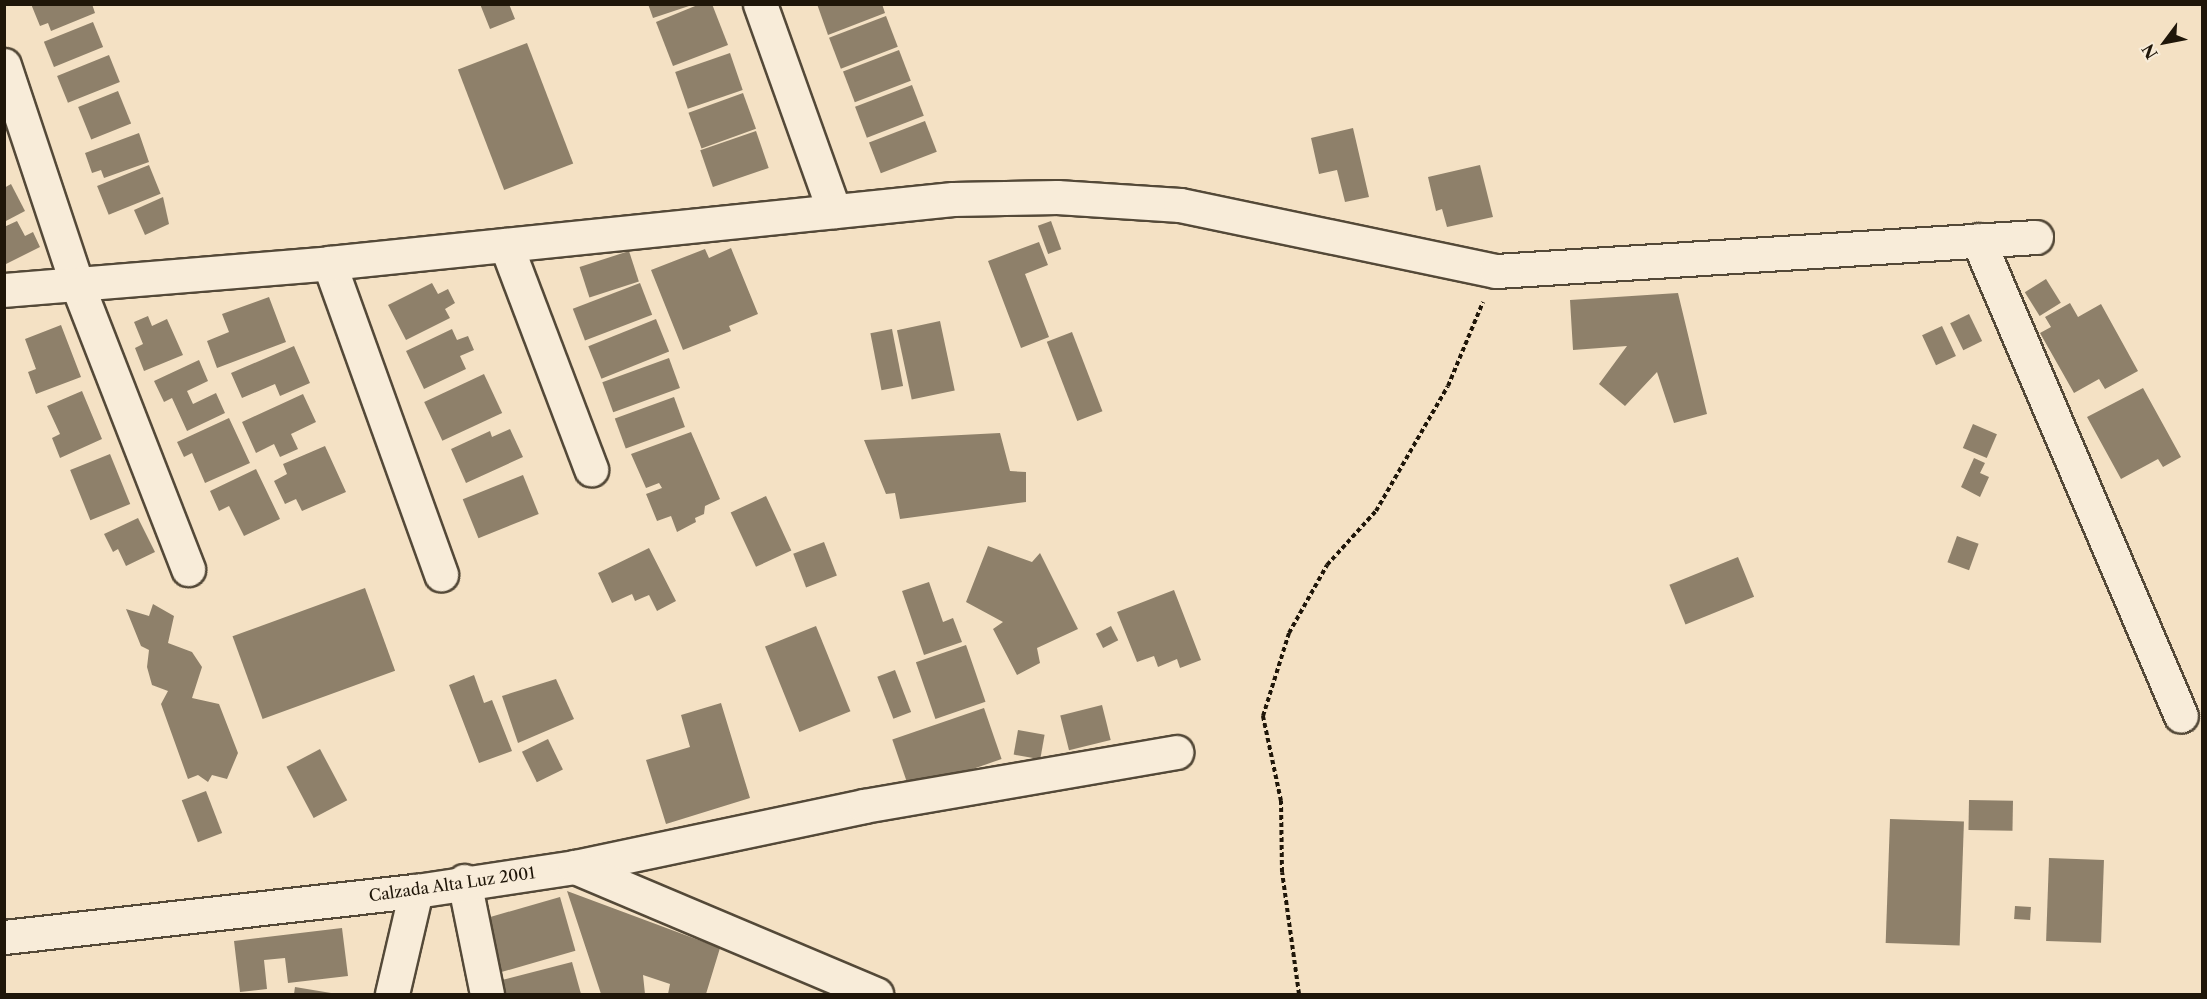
<!DOCTYPE html>
<html>
<head>
<meta charset="utf-8">
<style>
  body { margin:0 }
  #map { position:relative; width:2207px; height:999px; overflow:hidden; background:#f4e1c4; font-family:"Libre Caslon Text",serif }
  div>[style] { position:absolute }
  .building>* { inset:0; background:#8e806a; transform-origin:0 0 }
  .path>* { height:4px; margin-top:-2px; transform-origin:0; background:repeating-linear-gradient(90deg,#1f1609 0 4.5px,transparent 0 7.5px) }
  .roads { filter:drop-shadow(2px 0 #544938) drop-shadow(-2px 0 #544938) drop-shadow(0 2px #544938) drop-shadow(0 -2px #544938) }
  .minor>* { height:33px; margin:-16.5px; padding:0 16.5px; transform-origin:16.5px; border-radius:16.5px; background:#f8ecd9 }
  span { translate:-50% -50%; white-space:nowrap; text-align:center; line-height:1.15; -webkit-text-stroke:6px #f8ecd9; paint-order:stroke }
  .street-label { font-size:16px; color:#1f1609 }
  .frame { position:absolute; inset:0; border:6px solid #1f1609; pointer-events:none }
  .north { position:absolute; left:2135px; top:12px; width:60px; height:60px; -webkit-text-stroke:4px #f8ecd9; paint-order:stroke; rotate:238deg; font-size:16px; font-weight:700; line-height:24px; text-align:center; color:#1f1609 }
  .north::after { content:''; display:block; margin:auto; width:21px; height:27px; background:#1f1609; clip-path:polygon(50% 0,100% 100%,50% 72%,0 100%) }
</style>
</head>
<body>
<div id="map">
  <div class="building">
    <i style="clip-path:polygon(31px 4px,92px 4px,95px 13px,51px 31px,48px 23px,40px 26px)"></i>
    <i style="clip-path:polygon(480px 4px,509px 4px,515px 19px,490px 29px)"></i>
    <i style="clip-path:polygon(648px 4px,692px 4px,692px 5px,653px 18px)"></i>
    <i style="clip-path:polygon(700px 4px,712px 4px,728px 45px,673px 66px,656px 22px)"></i>
    <i style="clip-path:polygon(817px 4px,882px 4px,885px 13px,828px 35px)"></i>
    <i style="left:886px;top:16px;width:33px;height:61px;rotate:69deg"></i>
    <i style="left:93px;top:22px;width:27px;height:53px;rotate:68deg"></i>
    <i style="left:527px;top:43px;width:129px;height:74px;rotate:69deg"></i>
    <i style="left:899px;top:50px;width:33px;height:60px;rotate:69deg"></i>
    <i style="left:730px;top:53px;width:39px;height:58px;rotate:71deg"></i>
    <i style="left:109px;top:55px;width:29px;height:56px;rotate:68deg"></i>
    <i style="left:912px;top:85px;width:33px;height:61px;rotate:69deg"></i>
    <i style="left:118px;top:91px;width:35px;height:43px;rotate:68deg"></i>
    <i style="left:743px;top:93px;width:38px;height:58px;rotate:70deg"></i>
    <i style="left:925px;top:121px;width:33px;height:60px;rotate:69deg"></i>
    <i style="clip-path:polygon(1353px 128px,1369px 197px,1345px 202px,1337px 170px,1319px 174px,1311px 138px)"></i>
    <i style="left:756px;top:131px;width:39px;height:59px;rotate:71deg"></i>
    <i style="clip-path:polygon(139px 133px,149px 162px,104px 178px,101px 170px,92px 173px,85px 153px)"></i>
    <i style="left:149px;top:165px;width:31px;height:56px;rotate:68deg"></i>
    <i style="clip-path:polygon(1480px 165px,1493px 217px,1447px 227px,1442px 209px,1436px 211px,1428px 177px)"></i>
    <i style="clip-path:polygon(11px 184px,25px 211px,4px 222px,4px 188px)"></i>
    <i style="clip-path:polygon(163px 197px,169px 224px,145px 235px,134px 210px)"></i>
    <i style="clip-path:polygon(17px 221px,25px 236px,33px 232px,40px 247px,4px 265px,4px 227px)"></i>
    <i style="left:1051px;top:221px;width:30px;height:14px;rotate:70deg"></i>
    <i style="clip-path:polygon(1039px 242px,1048px 265px,1025px 274px,1049px 337px,1021px 348px,988px 261px)"></i>
    <i style="clip-path:polygon(731px 248px,758px 314px,729px 326px,731px 331px,683px 350px,651px 270px,705px 249px,709px 258px)"></i>
    <i style="left:629px;top:251px;width:32px;height:52px;rotate:72deg"></i>
    <i style="left:2046px;top:279px;width:28px;height:25px;rotate:58deg"></i>
    <i style="clip-path:polygon(432px 283px,438px 294px,448px 289px,455px 303px,445px 309px,450px 318px,406px 340px,388px 305px)"></i>
    <i style="left:640px;top:283px;width:34px;height:72px;rotate:69deg"></i>
    <i style="clip-path:polygon(1678px 293px,1707px 414px,1674px 423px,1657px 372px,1625px 406px,1599px 384px,1627px 346px,1573px 350px,1570px 300px)"></i>
    <i style="clip-path:polygon(269px 297px,286px 342px,217px 368px,207px 341px,229px 332px,222px 314px)"></i>
    <i style="clip-path:polygon(2070px 303px,2078px 317px,2101px 304px,2138px 371px,2105px 389px,2099px 379px,2074px 393px,2040px 333px,2051px 327px,2045px 317px)"></i>
    <i style="left:1969px;top:314px;width:30px;height:21px;rotate:64deg"></i>
    <i style="clip-path:polygon(148px 316px,152px 326px,167px 319px,183px 355px,144px 371px,135px 348px,143px 344px,134px 322px)"></i>
    <i style="left:656px;top:319px;width:35px;height:73px;rotate:68deg"></i>
    <i style="left:940px;top:321px;width:71px;height:44px;rotate:78deg"></i>
    <i style="clip-path:polygon(61px 325px,81px 377px,36px 394px,28px 372px,36px 369px,25px 339px)"></i>
    <i style="left:1942px;top:326px;width:33px;height:22px;rotate:65deg"></i>
    <i style="clip-path:polygon(452px 329px,457px 340px,468px 336px,474px 350px,460px 356px,466px 369px,424px 389px,406px 351px)"></i>
    <i style="left:892px;top:329px;width:58px;height:22px;rotate:79deg"></i>
    <i style="left:1072px;top:332px;width:85px;height:27px;rotate:69deg"></i>
    <i style="clip-path:polygon(294px 346px,310px 383px,280px 396px,275px 384px,242px 398px,231px 373px)"></i>
    <i style="left:669px;top:358px;width:32px;height:71px;rotate:70deg"></i>
    <i style="clip-path:polygon(199px 360px,208px 381px,187px 391px,193px 404px,216px 393px,225px 413px,187px 431px,172px 398px,164px 402px,154px 381px)"></i>
    <i style="left:484px;top:374px;width:43px;height:66px;rotate:65deg"></i>
    <i style="clip-path:polygon(2143px 388px,2181px 457px,2163px 467px,2158px 459px,2121px 479px,2087px 417px)"></i>
    <i style="clip-path:polygon(82px 391px,102px 439px,60px 458px,52px 438px,60px 434px,47px 406px)"></i>
    <i style="clip-path:polygon(303px 394px,316px 422px,291px 434px,298px 449px,280px 457px,274px 444px,256px 453px,242px 422px)"></i>
    <i style="left:674px;top:397px;width:32px;height:63px;rotate:70deg"></i>
    <i style="clip-path:polygon(229px 418px,250px 463px,205px 483px,192px 453px,184px 457px,177px 442px)"></i>
    <i style="left:1973px;top:424px;width:26px;height:26px;rotate:23deg"></i>
    <i style="clip-path:polygon(510px 429px,523px 457px,466px 483px,451px 449px,490px 431px,492px 437px)"></i>
    <i style="clip-path:polygon(691px 432px,720px 499px,705px 506px,704px 514px,695px 518px,696px 522px,677px 532px,671px 516px,657px 521px,646px 494px,662px 488px,659px 483px,646px 488px,631px 454px)"></i>
    <i style="clip-path:polygon(1000px 433px,1010px 471px,1026px 472px,1026px 502px,900px 519px,895px 493px,886px 494px,864px 440px)"></i>
    <i style="clip-path:polygon(325px 446px,346px 492px,302px 511px,296px 499px,285px 504px,274px 481px,287px 474px,283px 464px)"></i>
    <i style="left:110px;top:454px;width:54px;height:43px;rotate:68deg"></i>
    <i style="clip-path:polygon(1974px 458px,1985px 463px,1980px 473px,1989px 477px,1980px 497px,1961px 487px)"></i>
    <i style="clip-path:polygon(256px 469px,280px 519px,244px 536px,229px 506px,219px 511px,210px 491px)"></i>
    <i style="left:523px;top:475px;width:42px;height:65px;rotate:68deg"></i>
    <i style="left:766px;top:496px;width:60px;height:39px;rotate:65deg"></i>
    <i style="clip-path:polygon(138px 518px,155px 552px,126px 566px,118px 549px,113px 552px,104px 534px)"></i>
    <i style="left:1957px;top:536px;width:23px;height:28px;rotate:20deg"></i>
    <i style="left:824px;top:542px;width:36px;height:33px;rotate:69deg"></i>
    <i style="clip-path:polygon(988px 546px,1032px 562px,1040px 553px,1078px 629px,1037px 648px,1040px 663px,1017px 675px,993px 629px,1003px 622px,966px 602px)"></i>
    <i style="clip-path:polygon(649px 548px,676px 601px,657px 611px,649px 595px,635px 601px,632px 594px,612px 603px,598px 573px)"></i>
    <i style="left:1738px;top:557px;width:43px;height:74px;rotate:68deg"></i>
    <i style="clip-path:polygon(929px 582px,943px 622px,953px 618px,962px 642px,924px 655px,902px 591px)"></i>
    <i style="left:365px;top:588px;width:88px;height:141px;rotate:70deg"></i>
    <i style="clip-path:polygon(1174px 590px,1201px 660px,1180px 668px,1177px 659px,1158px 667px,1154px 656px,1137px 662px,1117px 612px)"></i>
    <i style="clip-path:polygon(153px 604px,174px 616px,168px 643px,192px 652px,202px 667px,192px 698px,219px 704px,238px 753px,227px 779px,212px 775px,208px 782px,198px 775px,188px 779px,161px 704px,168px 691px,152px 685px,147px 667px,149px 650px,141px 646px,126px 609px,149px 616px)"></i>
    <i style="left:816px;top:626px;width:92px;height:55px;rotate:68deg"></i>
    <i style="left:1111px;top:626px;width:16px;height:17px;rotate:63deg"></i>
    <i style="left:966px;top:645px;width:60px;height:53px;rotate:71deg"></i>
    <i style="left:895px;top:670px;width:45px;height:19px;rotate:69deg"></i>
    <i style="clip-path:polygon(474px 675px,484px 703px,492px 700px,512px 751px,479px 763px,449px 685px)"></i>
    <i style="clip-path:polygon(556px 679px,574px 719px,518px 743px,502px 696px)"></i>
    <i style="clip-path:polygon(721px 703px,750px 798px,666px 824px,646px 760px,690px 747px,681px 715px)"></i>
    <i style="left:1102px;top:705px;width:36px;height:43px;rotate:76deg"></i>
    <i style="left:984px;top:708px;width:54px;height:97px;rotate:71deg"></i>
    <i style="left:1018px;top:730px;width:27px;height:25px;rotate:10deg"></i>
    <i style="left:548px;top:739px;width:34px;height:29px;rotate:64deg"></i>
    <i style="left:320px;top:749px;width:58px;height:38px;rotate:62deg"></i>
    <i style="left:206px;top:791px;width:45px;height:26px;rotate:69deg"></i>
    <i style="left:1969px;top:800px;width:44px;height:30px;rotate:1deg"></i>
    <i style="left:1890px;top:819px;width:74px;height:124px;rotate:2deg"></i>
    <i style="left:2049px;top:858px;width:55px;height:83px;rotate:2deg"></i>
    <i style="clip-path:polygon(567px 891px,720px 948px,706px 994px,668px 994px,670px 984px,643px 975px,645px 994px,601px 994px)"></i>
    <i style="left:560px;top:897px;width:56px;height:77px;rotate:74deg"></i>
    <i style="left:2015px;top:906px;width:16px;height:13px;rotate:4deg"></i>
    <i style="clip-path:polygon(342px 928px,348px 976px,288px 983px,285px 958px,264px 960px,267px 989px,240px 992px,234px 941px)"></i>
    <i style="clip-path:polygon(572px 962px,581px 994px,505px 994px,502px 980px)"></i>
    <i style="clip-path:polygon(295px 987px,331px 993px,331px 994px,294px 994px)"></i>
  </div>
  <div class="path">
    <i style="left:1299px;top:994px;width:123px;rotate:-97.9deg"></i>
    <i style="left:1282px;top:872px;width:71px;rotate:-90.8deg"></i>
    <i style="left:1281px;top:801px;width:87px;rotate:-102deg"></i>
    <i style="left:1263px;top:716px;width:87px;rotate:-72.6deg"></i>
    <i style="left:1289px;top:633px;width:78px;rotate:-60.8deg"></i>
    <i style="left:1327px;top:565px;width:73px;rotate:-47.8deg"></i>
    <i style="left:1376px;top:511px;width:144px;rotate:-60.1deg"></i>
    <i style="left:1448px;top:386px;width:91px;rotate:-67.4deg"></i>
  </div>
  <div class="roads">
    <div class="minor">
      <i style="left:760px;top:4px;width:220px;rotate:70.3deg"></i>
      <i style="left:4px;top:65px;width:231px;rotate:71.6deg"></i>
      <i style="left:77px;top:284px;width:306px;rotate:68.7deg"></i>
      <i style="left:1978px;top:240px;width:517px;rotate:66.9deg"></i>
      <i style="left:506px;top:245px;width:240px;rotate:69.2deg"></i>
      <i style="left:329px;top:263px;width:331px;rotate:70.2deg"></i>
      <i style="left:4px;top:290px;width:326px;rotate:-4.7deg"></i>
      <i style="left:329px;top:263px;width:627px;rotate:-5.86deg"></i>
      <i style="left:953px;top:199px;width:104px;rotate:-1.1deg"></i>
      <i style="left:1057px;top:197px;width:123px;rotate:3.7deg"></i>
      <i style="left:1180px;top:205px;width:323px;rotate:11.8deg"></i>
      <i style="left:1496px;top:271px;width:541px;rotate:-3.6deg"></i>
      <i style="left:575px;top:867px;width:295px;rotate:-11.9deg"></i>
      <i style="left:864px;top:806px;width:317px;rotate:-9.8deg"></i>
      <i style="left:464px;top:881px;width:115px;rotate:78.5deg"></i>
      <i style="left:4px;top:937px;width:415px;rotate:-6.4deg"></i>
      <i style="left:416px;top:891px;width:161px;rotate:-8.6deg"></i>
      <i style="left:575px;top:867px;width:327px;rotate:22.9deg"></i>
      <i style="left:392px;top:994px;width:106px;rotate:-76.9deg"></i>
    </div>
  </div>
  <div class="street-label">
    <span style="left:452px;top:884px;rotate:-8deg">Calzada Alta Luz 2001</span>
  </div>
  <div class="frame"></div>
  <div class="north">N</div>
</div>
</body>
</html>
